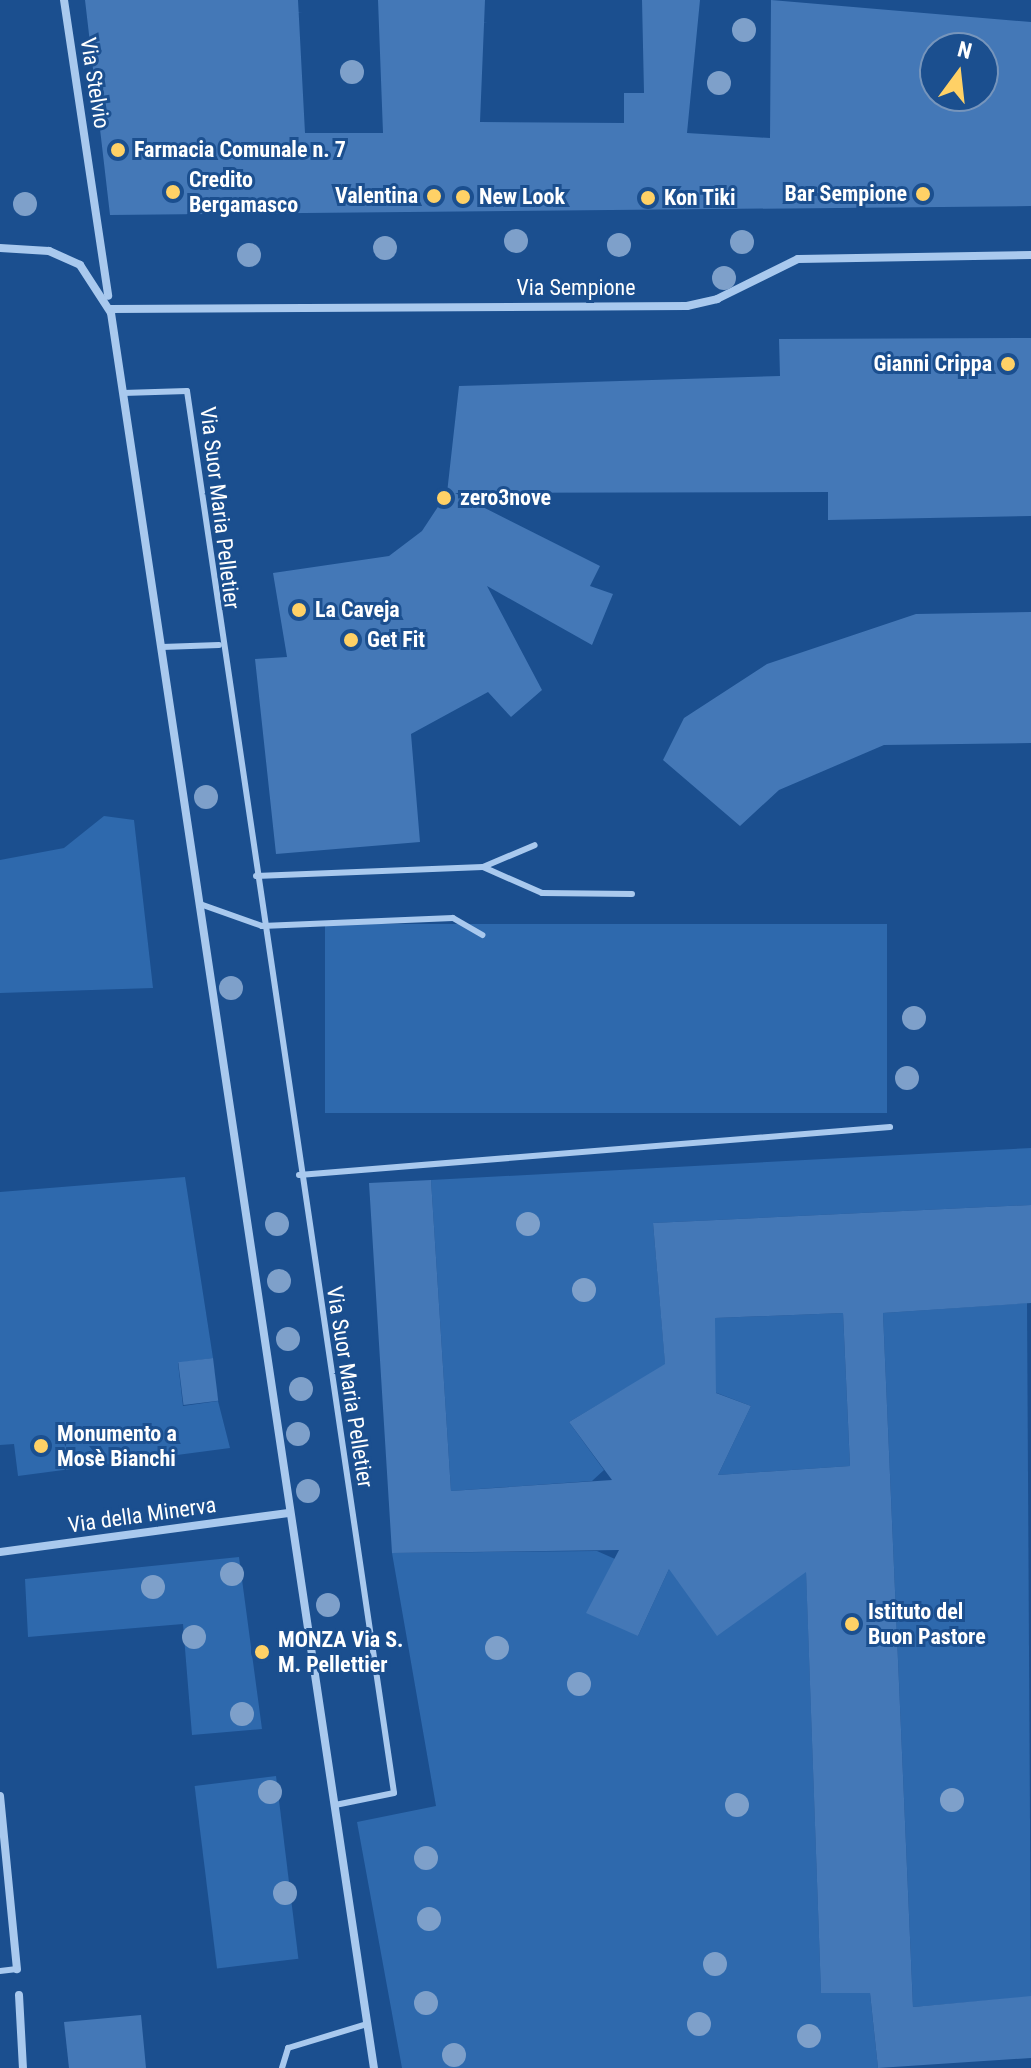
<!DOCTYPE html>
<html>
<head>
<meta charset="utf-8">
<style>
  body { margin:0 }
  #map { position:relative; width:1031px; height:2068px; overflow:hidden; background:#1b4f8f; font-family:"Roboto Condensed",sans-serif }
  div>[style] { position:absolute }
  .green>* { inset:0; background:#2e69ad; transform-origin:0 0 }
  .building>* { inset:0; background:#4478b7; transform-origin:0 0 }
  .service>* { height:6px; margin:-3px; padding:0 3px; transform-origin:3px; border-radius:3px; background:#a9c9ee }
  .minor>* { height:8px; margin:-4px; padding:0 4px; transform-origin:4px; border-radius:4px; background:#a9c9ee }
  .trees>* { width:24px; height:24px; margin:-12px; border-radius:50%; background:#7ea0ca }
  .dots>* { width:22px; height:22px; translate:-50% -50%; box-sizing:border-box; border:4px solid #1b4f8f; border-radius:50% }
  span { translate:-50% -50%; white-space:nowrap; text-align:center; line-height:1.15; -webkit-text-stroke:6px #1b4f8f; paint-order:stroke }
  .street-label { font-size:22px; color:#fff }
  .poi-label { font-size:22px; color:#fff; font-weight:700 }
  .left { translate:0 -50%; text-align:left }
  .right { translate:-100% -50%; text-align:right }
  .north { position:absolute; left:919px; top:32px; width:80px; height:80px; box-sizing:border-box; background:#1b4f8f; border:2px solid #7695bc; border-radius:50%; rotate:15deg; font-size:22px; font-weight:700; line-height:32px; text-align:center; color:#fff }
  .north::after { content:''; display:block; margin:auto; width:28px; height:36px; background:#ffd166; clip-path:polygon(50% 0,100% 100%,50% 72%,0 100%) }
</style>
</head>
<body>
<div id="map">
  <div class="green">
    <i style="clip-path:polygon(104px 816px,134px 820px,153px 988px,0 993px,0 860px,64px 848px)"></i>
    <i style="left:887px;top:924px;width:189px;height:562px;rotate:90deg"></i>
    <i style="clip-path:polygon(1031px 1148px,1031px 1205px,653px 1223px,666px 1374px,715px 1318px,843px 1313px,850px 1466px,718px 1475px,751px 1406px,701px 1387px,626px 1388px,569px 1422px,604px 1470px,592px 1481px,451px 1491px,431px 1180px)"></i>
    <i style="clip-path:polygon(185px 1177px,213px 1358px,178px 1363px,183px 1406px,218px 1401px,230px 1448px,18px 1476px,14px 1444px,0 1445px,0 1192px)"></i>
    <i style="clip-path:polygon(1027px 1303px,1031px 1997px,913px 2007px,883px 1313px)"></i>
    <i style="clip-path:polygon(805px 1541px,821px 1992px,870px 1993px,878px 2068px,402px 2068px,357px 1822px,436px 1806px,392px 1553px,597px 1551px,615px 1559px,638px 1636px,669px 1569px)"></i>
    <i style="clip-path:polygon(239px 1557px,262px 1729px,192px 1735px,183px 1624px,28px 1637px,25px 1579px)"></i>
    <i style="left:276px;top:1776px;width:184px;height:82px;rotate:83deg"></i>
  </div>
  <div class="building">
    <i style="clip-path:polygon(evenodd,85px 0,298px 0,305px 133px,383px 133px,378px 0,485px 0,480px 122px,624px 123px,624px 93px,644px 93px,642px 0,700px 0,687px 133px,770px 138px,771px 0,1031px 22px,1031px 206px,110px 215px,85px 0,935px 48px,983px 48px,983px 96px,935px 96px,935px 48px)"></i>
    <i style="clip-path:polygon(1031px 338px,1031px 516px,828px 520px,828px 492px,455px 493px,600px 566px,590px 586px,613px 594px,592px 645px,487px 586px,542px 690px,511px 717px,488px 692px,411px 734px,420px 842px,276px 854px,255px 659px,287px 657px,273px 573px,389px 556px,422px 531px,447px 493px,459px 386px,780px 376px,779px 339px)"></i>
    <i style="clip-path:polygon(1031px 612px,1031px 743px,884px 745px,779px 790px,740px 826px,663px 760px,684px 718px,767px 664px,916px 614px)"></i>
    <i style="clip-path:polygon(evenodd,431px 1180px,451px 1491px,612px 1480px,569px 1422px,665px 1364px,653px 1223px,1031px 1205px,1031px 1303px,883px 1313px,913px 2007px,1031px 1996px,1031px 2058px,878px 2068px,870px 1993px,821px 1993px,806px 1572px,717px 1636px,669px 1569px,638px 1636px,586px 1613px,619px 1550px,392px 1553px,369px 1183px,431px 1180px,843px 1313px,850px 1466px,718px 1475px,751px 1406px,716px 1393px,715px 1318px,843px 1313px)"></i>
    <i style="left:213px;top:1358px;width:43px;height:35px;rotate:83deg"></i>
    <i style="clip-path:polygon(141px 2015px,146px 2068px,69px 2068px,64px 2022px)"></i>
  </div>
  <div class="service">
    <i style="left:123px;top:393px;width:64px;rotate:-1.8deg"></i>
    <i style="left:187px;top:391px;width:1417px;rotate:81.6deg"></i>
    <i style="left:394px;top:1793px;width:60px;rotate:168.5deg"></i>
    <i style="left:162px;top:647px;width:57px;rotate:-2deg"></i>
    <i style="left:483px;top:867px;width:56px;rotate:-22.9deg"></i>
    <i style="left:256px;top:876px;width:227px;rotate:-2.3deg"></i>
    <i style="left:483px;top:867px;width:64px;rotate:23.8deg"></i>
    <i style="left:542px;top:893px;width:90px;rotate:0.6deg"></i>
    <i style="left:200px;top:904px;width:66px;rotate:19.5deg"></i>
    <i style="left:262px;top:926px;width:191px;rotate:-2.4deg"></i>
    <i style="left:453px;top:918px;width:34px;rotate:30deg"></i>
    <i style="left:299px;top:1175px;width:593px;rotate:-4.64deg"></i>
    <i style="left:0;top:1971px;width:17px;rotate:-7deg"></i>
    <i style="left:282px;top:2068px;width:21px;rotate:-73deg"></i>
    <i style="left:288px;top:2048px;width:83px;rotate:-16.9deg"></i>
  </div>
  <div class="minor">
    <i style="left:64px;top:0;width:299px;rotate:81.5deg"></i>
    <i style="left:0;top:248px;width:49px;rotate:3.5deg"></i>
    <i style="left:49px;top:251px;width:34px;rotate:24deg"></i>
    <i style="left:80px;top:265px;width:57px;rotate:57.1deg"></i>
    <i style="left:111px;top:313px;width:1775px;rotate:81.48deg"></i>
    <i style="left:110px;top:309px;width:577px;rotate:-0.3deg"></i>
    <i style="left:687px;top:306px;width:31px;rotate:-13deg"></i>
    <i style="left:717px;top:299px;width:90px;rotate:-26.3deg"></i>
    <i style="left:798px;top:259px;width:233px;rotate:-1deg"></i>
    <i style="left:0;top:1552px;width:291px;rotate:-7.7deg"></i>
    <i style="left:0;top:1796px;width:174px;rotate:84.4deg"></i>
    <i style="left:19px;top:1995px;width:73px;rotate:86.9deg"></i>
  </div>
  <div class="trees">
    <i style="left:744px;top:30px"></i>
    <i style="left:352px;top:72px"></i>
    <i style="left:719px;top:83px"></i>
    <i style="left:25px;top:204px"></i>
    <i style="left:516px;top:241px"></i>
    <i style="left:742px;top:242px"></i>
    <i style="left:619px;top:245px"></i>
    <i style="left:385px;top:248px"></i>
    <i style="left:249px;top:255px"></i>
    <i style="left:724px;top:278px"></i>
    <i style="left:206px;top:797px"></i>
    <i style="left:231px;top:988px"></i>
    <i style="left:914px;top:1018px"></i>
    <i style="left:907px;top:1078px"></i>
    <i style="left:277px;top:1224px"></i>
    <i style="left:528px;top:1224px"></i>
    <i style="left:279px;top:1281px"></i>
    <i style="left:584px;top:1290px"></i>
    <i style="left:288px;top:1339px"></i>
    <i style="left:301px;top:1389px"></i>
    <i style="left:298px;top:1434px"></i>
    <i style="left:308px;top:1491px"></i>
    <i style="left:232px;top:1574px"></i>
    <i style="left:153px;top:1587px"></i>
    <i style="left:328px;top:1605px"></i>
    <i style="left:194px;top:1637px"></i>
    <i style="left:497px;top:1648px"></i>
    <i style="left:579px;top:1684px"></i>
    <i style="left:242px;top:1714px"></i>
    <i style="left:270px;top:1792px"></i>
    <i style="left:952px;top:1800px"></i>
    <i style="left:737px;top:1805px"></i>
    <i style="left:426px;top:1858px"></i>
    <i style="left:285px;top:1893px"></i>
    <i style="left:429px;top:1919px"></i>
    <i style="left:715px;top:1964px"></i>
    <i style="left:426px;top:2003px"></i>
    <i style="left:699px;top:2024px"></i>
    <i style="left:809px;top:2036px"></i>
    <i style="left:454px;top:2055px"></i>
  </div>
  <div class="dots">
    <i style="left:118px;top:150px;background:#ffd166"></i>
    <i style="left:173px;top:192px;background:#ffd166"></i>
    <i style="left:923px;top:194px;background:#ffd166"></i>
    <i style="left:434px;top:196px;background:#ffd166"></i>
    <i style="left:463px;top:197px;background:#ffd166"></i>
    <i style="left:648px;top:198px;background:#ffd166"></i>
    <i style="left:1008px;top:364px;background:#ffd166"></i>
    <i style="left:444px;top:498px;background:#ffd166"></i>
    <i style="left:299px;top:610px;background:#ffd166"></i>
    <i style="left:351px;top:640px;background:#ffd166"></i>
    <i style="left:41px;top:1446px;background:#ffd166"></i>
    <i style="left:852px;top:1624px;background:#ffd166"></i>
    <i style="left:262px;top:1652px;background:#ffd166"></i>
  </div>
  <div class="street-label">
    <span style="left:95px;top:83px;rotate:81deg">Via Stelvio</span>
    <span style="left:576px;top:288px">Via Sempione</span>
    <span style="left:220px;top:508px;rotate:83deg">Via Suor Maria Pelletier</span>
    <span style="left:350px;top:1387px;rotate:81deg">Via Suor Maria Pelletier</span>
    <span style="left:142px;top:1515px;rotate:-8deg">Via della Minerva</span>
  </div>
  <div class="poi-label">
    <span class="left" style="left:134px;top:150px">Farmacia Comunale n. 7</span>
    <span class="left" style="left:189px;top:192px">Credito<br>Bergamasco</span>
    <span class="right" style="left:907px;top:194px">Bar Sempione</span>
    <span class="right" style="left:418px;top:196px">Valentina</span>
    <span class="left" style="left:479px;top:197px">New Look</span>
    <span class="left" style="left:664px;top:198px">Kon Tiki</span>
    <span class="right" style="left:992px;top:364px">Gianni Crippa</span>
    <span class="left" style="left:460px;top:498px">zero3nove</span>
    <span class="left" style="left:315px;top:610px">La Caveja</span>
    <span class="left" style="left:367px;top:640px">Get Fit</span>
    <span class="left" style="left:57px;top:1446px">Monumento a<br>Mosè Bianchi</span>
    <span class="left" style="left:868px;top:1624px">Istituto del<br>Buon Pastore</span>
    <span class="left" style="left:278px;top:1652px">MONZA Via S.<br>M. Pellettier</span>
  </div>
  <div class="north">N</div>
</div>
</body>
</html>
